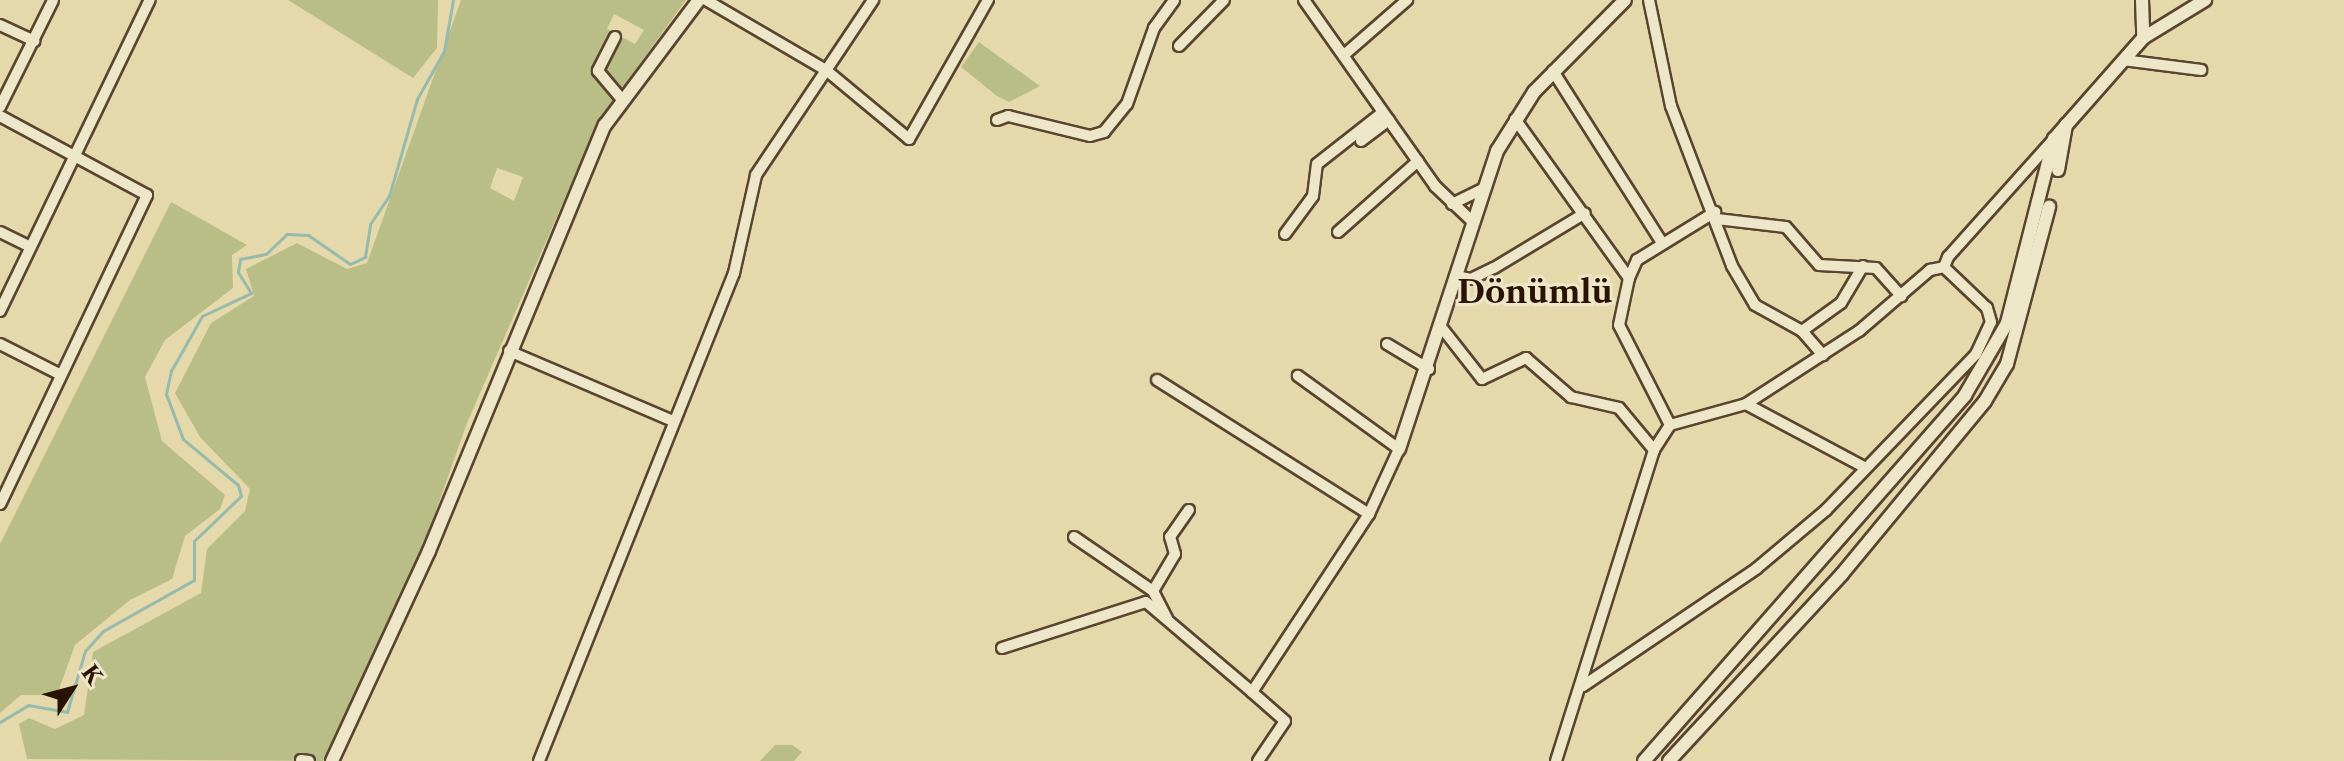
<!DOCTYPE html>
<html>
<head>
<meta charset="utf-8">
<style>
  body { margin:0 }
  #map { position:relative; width:2344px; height:761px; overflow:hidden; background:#e5d9ac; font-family:"Libre Caslon Text",serif }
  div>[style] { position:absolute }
  .green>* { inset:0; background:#b9be86 }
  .stream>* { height:3px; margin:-1.5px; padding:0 1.5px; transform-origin:1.5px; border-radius:1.5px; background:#96baab }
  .roads { filter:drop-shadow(2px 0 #59442f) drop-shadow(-2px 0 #59442f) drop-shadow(0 2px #59442f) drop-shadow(0 -2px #59442f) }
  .minor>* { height:10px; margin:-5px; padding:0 5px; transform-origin:5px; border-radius:5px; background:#eee6c9 }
  .tertiary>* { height:12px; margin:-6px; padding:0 6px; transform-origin:6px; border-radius:6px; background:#eee6c9 }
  span { translate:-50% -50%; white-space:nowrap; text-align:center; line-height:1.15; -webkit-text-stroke:6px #eee6c9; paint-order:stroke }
  .district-label { font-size:32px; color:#2a1205; font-weight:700 }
  .north { position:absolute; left:32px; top:649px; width:80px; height:80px; -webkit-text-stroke:6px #eee6c9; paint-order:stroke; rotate:54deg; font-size:22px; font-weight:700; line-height:32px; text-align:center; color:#2a1205 }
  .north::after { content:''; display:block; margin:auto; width:28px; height:36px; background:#2a1205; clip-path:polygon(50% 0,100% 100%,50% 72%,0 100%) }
</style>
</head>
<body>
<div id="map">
  <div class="green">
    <i style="clip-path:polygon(288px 0,438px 0,437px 48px,413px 78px)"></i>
    <i style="clip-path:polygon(evenodd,461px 0,686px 0,599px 120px,467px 423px,419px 559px,323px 761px,27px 759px,19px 724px,29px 718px,55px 729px,84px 715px,93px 652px,201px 593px,207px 549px,245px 511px,250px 489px,200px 437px,175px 393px,211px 323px,254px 296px,246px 269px,297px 243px,347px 269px,367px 263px,461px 0,614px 14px,644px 30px,635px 44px,607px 29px,614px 14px,461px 0,497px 168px,523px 177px,514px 201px,490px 188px,497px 168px)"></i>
    <i style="clip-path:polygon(979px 42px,1040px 86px,1009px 102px,997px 96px,961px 67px)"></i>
    <i style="clip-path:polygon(171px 202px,247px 245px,232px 255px,233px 288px,165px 340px,145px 377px,162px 441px,225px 495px,220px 509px,185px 536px,172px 579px,130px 600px,75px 645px,57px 695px,21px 695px,0 713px,0 544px)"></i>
    <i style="clip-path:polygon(775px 745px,792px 745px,802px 752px,794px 761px,760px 761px)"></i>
  </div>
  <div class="stream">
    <i style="left:0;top:722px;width:33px;rotate:-31deg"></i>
    <i style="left:28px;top:705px;width:40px;rotate:10deg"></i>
    <i style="left:67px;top:712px;width:64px;rotate:-73.6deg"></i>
    <i style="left:85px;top:651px;width:27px;rotate:-48deg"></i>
    <i style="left:103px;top:631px;width:104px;rotate:-29.3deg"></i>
    <i style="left:194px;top:580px;width:39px;rotate:-90deg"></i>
    <i style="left:194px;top:541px;width:65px;rotate:-43.8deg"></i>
    <i style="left:241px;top:496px;width:11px;rotate:-105deg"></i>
    <i style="left:238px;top:485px;width:72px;rotate:-140.1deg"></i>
    <i style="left:183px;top:439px;width:48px;rotate:-110.7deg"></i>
    <i style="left:166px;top:394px;width:24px;rotate:-78deg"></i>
    <i style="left:171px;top:371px;width:63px;rotate:-60.6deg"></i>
    <i style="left:202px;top:316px;width:54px;rotate:-25.1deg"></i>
    <i style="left:251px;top:293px;width:25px;rotate:-122deg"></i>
    <i style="left:238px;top:272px;width:13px;rotate:-81deg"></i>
    <i style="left:240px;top:259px;width:26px;rotate:-11deg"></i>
    <i style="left:266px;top:254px;width:29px;rotate:-44deg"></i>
    <i style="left:287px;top:234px;width:21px;rotate:3deg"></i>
    <i style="left:308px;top:235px;width:51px;rotate:34.6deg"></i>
    <i style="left:350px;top:264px;width:17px;rotate:-25deg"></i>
    <i style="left:365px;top:257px;width:33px;rotate:-81deg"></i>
    <i style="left:370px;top:224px;width:34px;rotate:-56deg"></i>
    <i style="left:389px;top:196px;width:101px;rotate:-73.9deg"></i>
    <i style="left:417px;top:99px;width:55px;rotate:-60.6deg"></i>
    <i style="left:444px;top:51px;width:52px;rotate:-80deg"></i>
  </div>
  <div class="roads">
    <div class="minor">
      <i style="left:706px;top:0;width:139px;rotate:30.3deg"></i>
      <i style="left:826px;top:70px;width:108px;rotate:39.7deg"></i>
      <i style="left:909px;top:139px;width:160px;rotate:-60.4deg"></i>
      <i style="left:1304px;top:0;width:228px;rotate:54.8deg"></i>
      <i style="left:1435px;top:186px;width:51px;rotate:43.4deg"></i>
      <i style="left:1649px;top:0;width:108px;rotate:78.3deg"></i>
      <i style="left:1671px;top:106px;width:171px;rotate:69.1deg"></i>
      <i style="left:1732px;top:266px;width:45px;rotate:59.5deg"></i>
      <i style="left:1755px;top:305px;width:54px;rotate:29deg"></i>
      <i style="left:1802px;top:331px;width:32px;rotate:49deg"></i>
      <i style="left:0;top:25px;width:38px;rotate:25deg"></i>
      <i style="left:615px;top:37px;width:38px;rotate:117deg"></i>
      <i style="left:598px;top:71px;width:34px;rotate:50deg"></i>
      <i style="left:1179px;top:46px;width:64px;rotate:-45.6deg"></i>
      <i style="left:1344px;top:55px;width:84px;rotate:-41.1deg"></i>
      <i style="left:2123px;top:60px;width:79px;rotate:7.3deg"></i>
      <i style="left:1553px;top:71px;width:204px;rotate:57.6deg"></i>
      <i style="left:0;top:107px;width:119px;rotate:-63.6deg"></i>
      <i style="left:0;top:116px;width:167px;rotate:28.3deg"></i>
      <i style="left:147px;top:195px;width:342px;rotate:115.4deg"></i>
      <i style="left:1515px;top:119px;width:196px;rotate:54.4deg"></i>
      <i style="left:1629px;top:278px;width:48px;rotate:102deg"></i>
      <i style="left:1619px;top:325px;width:112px;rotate:63deg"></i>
      <i style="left:1670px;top:425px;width:30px;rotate:123deg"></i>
      <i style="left:1654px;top:450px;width:326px;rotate:107.5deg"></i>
      <i style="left:997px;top:120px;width:12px;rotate:-20deg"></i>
      <i style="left:1008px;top:116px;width:84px;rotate:13.7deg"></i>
      <i style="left:1090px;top:136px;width:15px;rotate:-16deg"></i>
      <i style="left:1104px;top:132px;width:36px;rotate:-51deg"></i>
      <i style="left:1127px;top:104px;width:81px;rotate:-70.4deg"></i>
      <i style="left:1154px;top:28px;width:34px;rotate:-54deg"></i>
      <i style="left:1361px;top:141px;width:35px;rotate:-37deg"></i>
      <i style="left:1452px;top:204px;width:34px;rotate:-26deg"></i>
      <i style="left:1717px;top:219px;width:69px;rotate:6.6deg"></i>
      <i style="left:1786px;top:227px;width:50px;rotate:49deg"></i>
      <i style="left:1819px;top:265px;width:57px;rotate:3deg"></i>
      <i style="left:1876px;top:268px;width:38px;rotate:48deg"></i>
      <i style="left:0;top:232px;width:34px;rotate:26deg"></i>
      <i style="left:1338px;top:232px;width:107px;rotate:-41.6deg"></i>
      <i style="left:1285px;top:234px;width:47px;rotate:-53.6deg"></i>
      <i style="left:1313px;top:196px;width:32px;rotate:-83deg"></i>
      <i style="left:1317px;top:164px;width:83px;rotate:-38.1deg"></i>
      <i style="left:1456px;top:276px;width:15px;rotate:11deg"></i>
      <i style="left:1471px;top:279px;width:25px;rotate:-26deg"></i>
      <i style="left:1494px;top:268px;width:106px;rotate:-31.1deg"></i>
      <i style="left:1629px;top:278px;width:20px;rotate:-66deg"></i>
      <i style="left:1637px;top:260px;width:92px;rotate:-31.6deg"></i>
      <i style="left:0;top:311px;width:345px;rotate:-64.3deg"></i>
      <i style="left:1442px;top:328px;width:65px;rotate:51.9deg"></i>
      <i style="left:1482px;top:379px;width:49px;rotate:-25.5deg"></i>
      <i style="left:1526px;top:358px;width:60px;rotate:40.9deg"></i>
      <i style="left:1571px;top:397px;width:49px;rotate:12.9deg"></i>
      <i style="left:1619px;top:408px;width:55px;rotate:50.2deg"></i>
      <i style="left:1802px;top:331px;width:48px;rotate:-35.7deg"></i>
      <i style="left:1841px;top:303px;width:43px;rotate:-59.3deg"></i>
      <i style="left:0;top:344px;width:68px;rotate:26.9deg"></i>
      <i style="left:1387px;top:344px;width:49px;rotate:30.8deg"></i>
      <i style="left:509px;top:351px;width:178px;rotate:23.1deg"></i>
      <i style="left:1157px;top:380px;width:251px;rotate:32.3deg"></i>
      <i style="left:1746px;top:404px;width:135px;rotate:-32.9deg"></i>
      <i style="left:1859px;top:331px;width:94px;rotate:-40.7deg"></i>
      <i style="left:1930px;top:270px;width:14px;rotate:-12deg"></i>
      <i style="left:1670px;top:425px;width:79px;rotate:-15.4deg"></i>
      <i style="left:1746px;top:404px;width:134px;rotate:28.1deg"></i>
      <i style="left:1074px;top:537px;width:96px;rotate:34.4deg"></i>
      <i style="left:1153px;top:591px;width:31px;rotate:63deg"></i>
      <i style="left:1153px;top:591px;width:43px;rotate:-59.3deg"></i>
      <i style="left:1175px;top:554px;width:18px;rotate:-106deg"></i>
      <i style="left:1170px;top:537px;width:33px;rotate:-55deg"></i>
      <i style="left:1002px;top:648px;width:151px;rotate:-17.7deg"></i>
      <i style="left:1146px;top:602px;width:139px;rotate:40.3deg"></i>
      <i style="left:1583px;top:686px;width:210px;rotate:-34.1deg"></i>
      <i style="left:1757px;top:568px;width:90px;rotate:-40deg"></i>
      <i style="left:1826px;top:510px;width:216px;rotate:-46.1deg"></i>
      <i style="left:1976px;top:354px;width:35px;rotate:-65deg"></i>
      <i style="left:1991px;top:322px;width:15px;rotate:-106deg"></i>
      <i style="left:1987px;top:308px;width:59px;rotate:-136.4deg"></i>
      <i style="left:1944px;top:267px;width:11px;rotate:-68deg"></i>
      <i style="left:1948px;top:257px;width:156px;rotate:-48.1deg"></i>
      <i style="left:301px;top:760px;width:8px;rotate:7deg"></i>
      <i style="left:539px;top:761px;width:526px;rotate:-68.22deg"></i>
      <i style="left:734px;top:273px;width:100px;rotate:-77.3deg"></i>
      <i style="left:756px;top:175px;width:211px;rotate:-56.2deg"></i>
      <i style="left:1258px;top:761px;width:48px;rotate:-56deg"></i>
      <i style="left:1285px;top:721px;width:44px;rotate:-138.7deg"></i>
      <i style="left:1252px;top:692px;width:213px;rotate:-56.7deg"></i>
      <i style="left:1369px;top:514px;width:72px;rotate:-65.2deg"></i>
      <i style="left:1399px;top:449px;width:125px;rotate:-144.1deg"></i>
    </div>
    <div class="tertiary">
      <i style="left:2142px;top:0;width:38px;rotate:88deg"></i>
      <i style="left:2058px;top:170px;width:46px;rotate:-79.9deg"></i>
      <i style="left:1399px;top:449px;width:314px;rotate:-71.8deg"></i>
      <i style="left:1497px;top:151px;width:70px;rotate:-57.9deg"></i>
      <i style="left:1534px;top:92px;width:129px;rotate:-45.3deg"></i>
      <i style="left:332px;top:761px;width:231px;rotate:-65.2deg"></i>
      <i style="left:429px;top:551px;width:461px;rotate:-67.6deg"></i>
      <i style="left:605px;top:125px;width:156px;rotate:-53.1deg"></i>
      <i style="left:1644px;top:761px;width:487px;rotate:-48.7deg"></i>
      <i style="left:1965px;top:395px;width:83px;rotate:-59.7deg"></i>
      <i style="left:2007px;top:323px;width:190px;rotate:-75.7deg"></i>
      <i style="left:2054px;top:139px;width:135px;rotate:-48.6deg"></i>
      <i style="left:2143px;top:38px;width:73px;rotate:-31.5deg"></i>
      <i style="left:1669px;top:761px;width:255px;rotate:-47.2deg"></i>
      <i style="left:1842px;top:574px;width:224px;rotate:-50.4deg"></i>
      <i style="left:1985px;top:401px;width:43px;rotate:-59.3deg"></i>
      <i style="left:2007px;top:364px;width:163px;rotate:-75deg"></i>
    </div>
  </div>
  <div class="district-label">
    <span style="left:1535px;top:292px">Dönümlü</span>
  </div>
  <div class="north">K</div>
</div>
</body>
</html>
